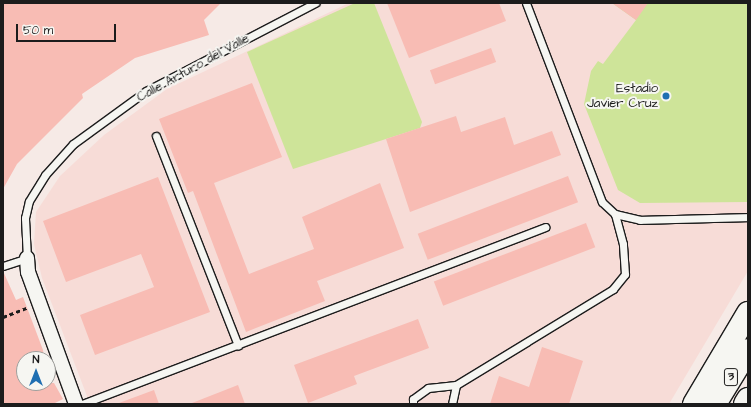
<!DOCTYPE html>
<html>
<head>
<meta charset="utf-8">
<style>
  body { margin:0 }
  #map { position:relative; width:751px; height:407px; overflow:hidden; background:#f6eae6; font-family:"Architects Daughter",sans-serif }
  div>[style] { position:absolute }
  .built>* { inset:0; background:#f7dcd7 }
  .green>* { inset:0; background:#cee499 }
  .building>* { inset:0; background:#f8bcb4; transform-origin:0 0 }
  .path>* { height:2.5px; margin-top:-1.25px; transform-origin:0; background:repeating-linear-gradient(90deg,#1c1c1c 0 4px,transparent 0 7px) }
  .roads { filter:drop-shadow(1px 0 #1c1c1c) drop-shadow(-1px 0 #1c1c1c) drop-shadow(0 1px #1c1c1c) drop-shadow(0 -1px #1c1c1c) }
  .lane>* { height:7px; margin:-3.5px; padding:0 3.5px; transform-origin:3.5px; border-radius:3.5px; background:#f6f6f2 }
  .street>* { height:14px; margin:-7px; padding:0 7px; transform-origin:7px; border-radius:7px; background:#f6f6f2 }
  .primary>* { height:22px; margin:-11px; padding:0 11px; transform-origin:11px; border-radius:11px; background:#f6f6f2 }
  .dots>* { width:11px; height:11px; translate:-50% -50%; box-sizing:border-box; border:2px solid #f6f6f2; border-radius:50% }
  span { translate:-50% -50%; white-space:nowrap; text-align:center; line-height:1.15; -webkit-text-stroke:4px #f6f6f2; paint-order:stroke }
  .shield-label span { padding:1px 3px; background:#f6f6f2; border:1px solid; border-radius:3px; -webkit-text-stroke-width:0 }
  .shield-label { font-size:12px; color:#1c1c1c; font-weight:700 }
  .street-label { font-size:13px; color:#1c1c1c }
  .poi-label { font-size:13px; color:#1c1c1c }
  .right { translate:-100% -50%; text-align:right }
  .frame { position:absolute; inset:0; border:4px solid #1c1c1c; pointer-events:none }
  .north { position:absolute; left:16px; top:351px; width:40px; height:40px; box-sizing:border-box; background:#f6f6f2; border:1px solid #9f9f9c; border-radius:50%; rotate:0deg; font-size:11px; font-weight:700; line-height:16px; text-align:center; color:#1c1c1c }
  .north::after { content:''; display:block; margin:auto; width:14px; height:18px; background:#1f6fb2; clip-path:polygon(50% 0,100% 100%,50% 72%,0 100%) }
  .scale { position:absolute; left:16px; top:24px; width:100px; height:18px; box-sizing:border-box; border:2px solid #1c1c1c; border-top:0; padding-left:5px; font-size:12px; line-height:14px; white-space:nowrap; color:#1c1c1c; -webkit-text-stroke:3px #f6f6f2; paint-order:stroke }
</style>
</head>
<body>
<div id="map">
  <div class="built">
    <i style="clip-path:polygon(349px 3px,748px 3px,748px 271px,669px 404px,90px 404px,42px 278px,34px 244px,36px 212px,60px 176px,104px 135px,167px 89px)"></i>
  </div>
  <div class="green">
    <i style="clip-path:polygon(355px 3px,374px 3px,422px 122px,420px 128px,293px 169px,247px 52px)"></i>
    <i style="clip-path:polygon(612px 3px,748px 3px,748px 202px,640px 203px,618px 190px,584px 104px,591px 71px,598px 61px,603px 64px,636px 20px)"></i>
  </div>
  <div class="building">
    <i style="clip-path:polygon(3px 3px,221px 3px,204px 20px,209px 35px,135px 58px,82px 94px,83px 98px,17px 164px,3px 189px)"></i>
    <i style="clip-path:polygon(387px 3px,499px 3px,506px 21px,409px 58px)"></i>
    <i style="clip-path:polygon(612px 3px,648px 3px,636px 20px)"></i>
    <i style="left:491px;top:48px;width:15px;height:65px;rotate:70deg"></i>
    <i style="clip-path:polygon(252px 83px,282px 157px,214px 183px,249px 274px,314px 249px,302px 217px,380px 183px,404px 248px,317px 281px,325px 301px,246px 332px,193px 191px,188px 193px,159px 119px)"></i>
    <i style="clip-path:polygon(456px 116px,461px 132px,505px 117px,514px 145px,552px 131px,561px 155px,410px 212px,386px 139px)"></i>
    <i style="left:568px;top:176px;width:28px;height:161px;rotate:69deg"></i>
    <i style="clip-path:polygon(158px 177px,210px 312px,95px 355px,80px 315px,154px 287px,141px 254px,66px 282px,43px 221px)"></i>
    <i style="left:586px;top:223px;width:26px;height:163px;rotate:69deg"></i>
    <i style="clip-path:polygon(3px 271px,16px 300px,23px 297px,43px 350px,44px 359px,24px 359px,24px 383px,54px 383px,63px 399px,53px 404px,3px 404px)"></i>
    <i style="clip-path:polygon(418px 319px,429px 348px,354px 376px,357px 384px,308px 403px,294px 365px)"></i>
    <i style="clip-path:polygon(542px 347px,583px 361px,569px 404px,490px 404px,499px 376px,529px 387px)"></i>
    <i style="clip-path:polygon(238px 385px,245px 404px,192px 404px,192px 403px)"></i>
    <i style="clip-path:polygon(154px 390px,159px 404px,119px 404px,119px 403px)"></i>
  </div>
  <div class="path">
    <i style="left:3px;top:317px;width:26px;rotate:-21deg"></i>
  </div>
  <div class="roads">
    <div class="lane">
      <i style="left:526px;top:3px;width:213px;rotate:69.1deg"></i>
      <i style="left:602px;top:202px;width:18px;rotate:43deg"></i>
      <i style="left:615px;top:214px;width:26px;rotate:13deg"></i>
      <i style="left:640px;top:220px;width:108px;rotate:-1.6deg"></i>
      <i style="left:156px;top:136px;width:225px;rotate:68.6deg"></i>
      <i style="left:3px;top:266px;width:25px;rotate:-18deg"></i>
      <i style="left:27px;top:258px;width:40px;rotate:-92.9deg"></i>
      <i style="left:25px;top:218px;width:17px;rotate:-77deg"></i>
      <i style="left:29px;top:201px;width:31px;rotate:-58deg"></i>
      <i style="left:45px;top:175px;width:42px;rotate:-47.9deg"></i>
      <i style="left:73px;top:144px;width:90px;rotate:-36deg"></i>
      <i style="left:146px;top:91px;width:191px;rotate:-27.5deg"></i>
      <i style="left:82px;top:404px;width:496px;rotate:-20.9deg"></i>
      <i style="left:413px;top:404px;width:5px;rotate:-90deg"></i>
      <i style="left:413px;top:399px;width:19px;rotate:-36deg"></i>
      <i style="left:428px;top:388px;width:28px;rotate:-6deg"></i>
      <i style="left:452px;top:404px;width:19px;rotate:-78deg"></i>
      <i style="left:456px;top:385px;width:184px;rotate:-31.4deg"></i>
      <i style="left:613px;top:289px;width:19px;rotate:-51deg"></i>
      <i style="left:625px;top:274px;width:30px;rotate:-94deg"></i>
      <i style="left:623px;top:244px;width:31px;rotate:-105deg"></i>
    </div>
    <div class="street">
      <i style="left:27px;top:258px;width:14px;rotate:86deg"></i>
      <i style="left:28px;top:272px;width:140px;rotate:70deg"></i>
    </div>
    <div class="primary">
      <i style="left:694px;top:404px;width:106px;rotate:-59.3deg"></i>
      <i style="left:715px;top:404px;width:63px;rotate:-58.6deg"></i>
      <i style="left:745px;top:404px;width:6px;rotate:-59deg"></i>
    </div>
  </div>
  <div class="dots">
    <i style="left:666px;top:96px;background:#1f6fb2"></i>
  </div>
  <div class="shield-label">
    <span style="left:731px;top:377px">3</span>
  </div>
  <div class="street-label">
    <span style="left:193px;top:68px;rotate:-29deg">Calle Arturo del Valle</span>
  </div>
  <div class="poi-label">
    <span class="right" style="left:658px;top:96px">Estadio<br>Javier Cruz</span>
  </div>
  <div class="frame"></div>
  <div class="north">N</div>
  <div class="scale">50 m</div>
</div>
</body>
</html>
